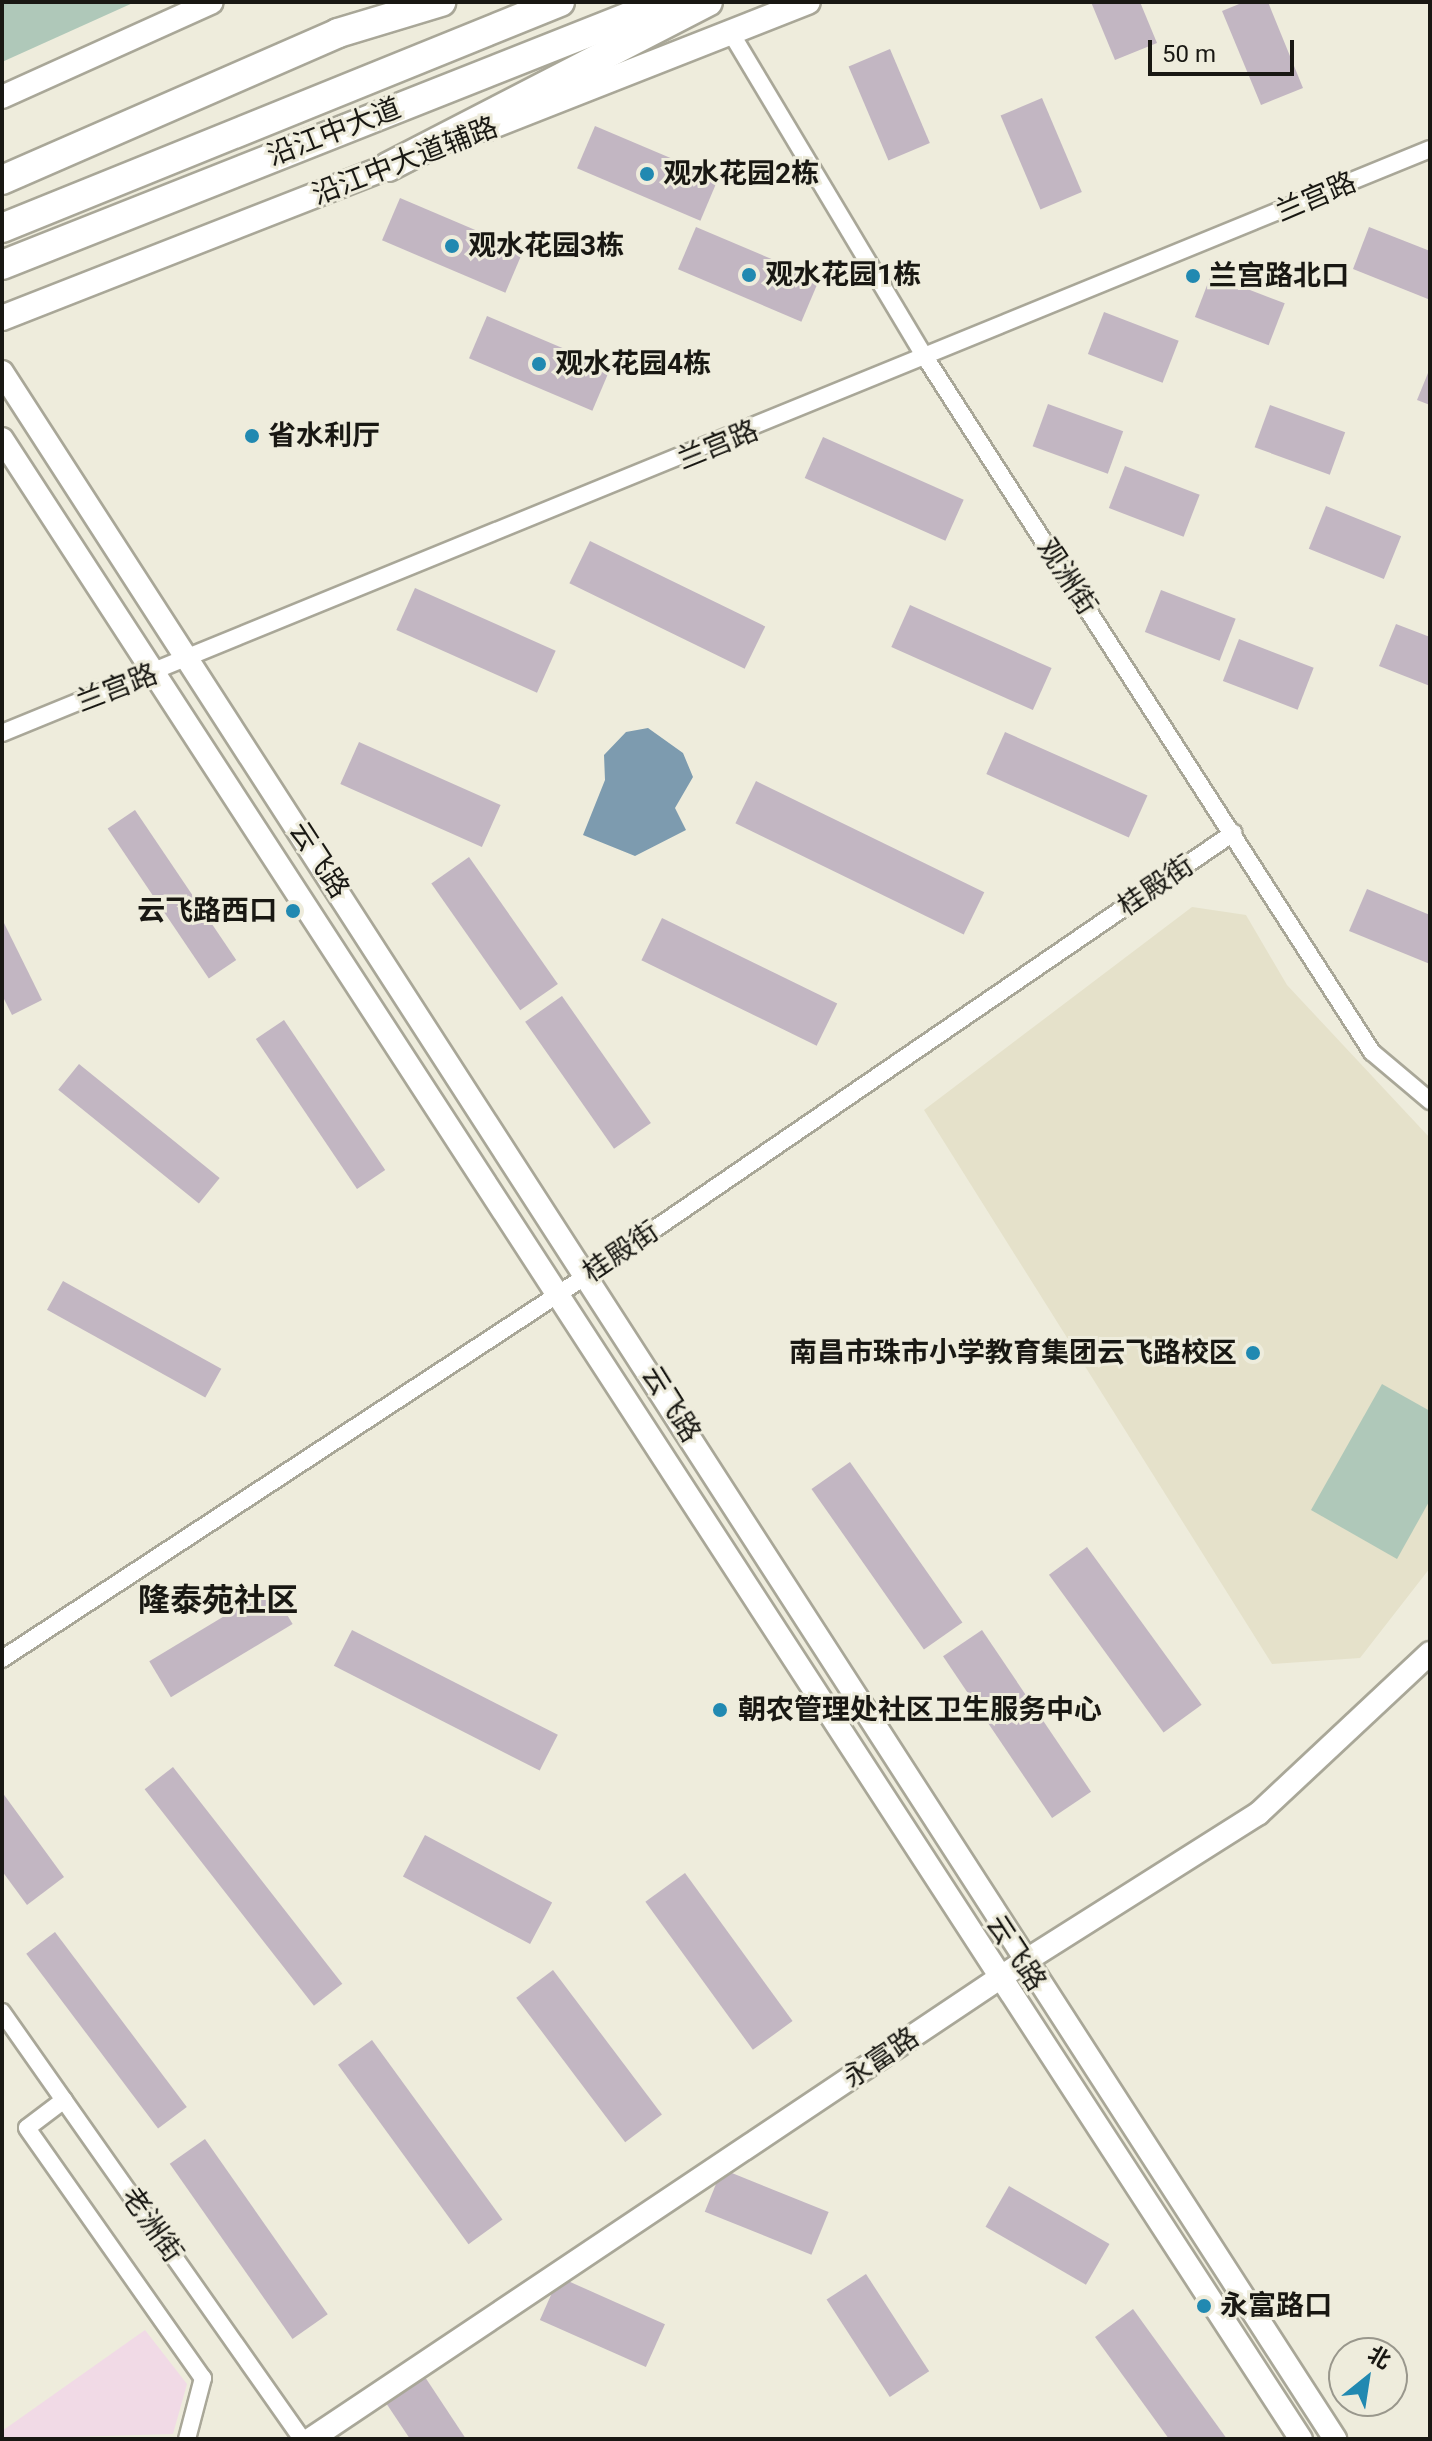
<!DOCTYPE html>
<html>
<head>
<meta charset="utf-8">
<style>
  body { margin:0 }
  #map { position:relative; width:1432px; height:2441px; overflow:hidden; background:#eeecdc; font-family:Roboto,"Noto Sans SC",sans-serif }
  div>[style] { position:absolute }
  .commercial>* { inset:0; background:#f1dae6 }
  .built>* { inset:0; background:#e5e1ca }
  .green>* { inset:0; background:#afc8b9 }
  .water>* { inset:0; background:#7d9baf }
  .building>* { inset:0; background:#c2b6c2; transform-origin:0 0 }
  .roads { filter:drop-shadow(2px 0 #a9a798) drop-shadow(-2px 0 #a9a798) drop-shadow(0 2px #a9a798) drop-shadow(0 -2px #a9a798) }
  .street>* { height:16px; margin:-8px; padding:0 8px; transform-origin:8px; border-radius:8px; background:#fff }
  .secondary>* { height:22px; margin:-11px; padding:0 11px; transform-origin:11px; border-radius:11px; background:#fff }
  .primary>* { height:24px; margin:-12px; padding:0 12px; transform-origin:12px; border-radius:12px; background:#fff }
  .highway>* { height:28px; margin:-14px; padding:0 14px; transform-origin:14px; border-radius:14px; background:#fff }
  .dots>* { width:22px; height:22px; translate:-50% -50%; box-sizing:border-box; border:4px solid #eeecdc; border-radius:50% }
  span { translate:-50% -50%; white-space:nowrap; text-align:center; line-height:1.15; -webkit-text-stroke:6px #eeecdc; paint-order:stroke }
  .street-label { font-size:28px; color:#191813 }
  .poi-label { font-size:28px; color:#191813; font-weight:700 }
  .left { translate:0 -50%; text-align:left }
  .right { translate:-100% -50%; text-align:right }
  .quarter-label { font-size:32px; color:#191813; font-weight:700 }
  .frame { position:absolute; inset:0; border:4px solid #191813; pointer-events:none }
  .north { position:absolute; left:1328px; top:2337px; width:80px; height:80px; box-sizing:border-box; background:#eeecdc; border:2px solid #99978c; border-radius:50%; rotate:30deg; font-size:22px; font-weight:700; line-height:32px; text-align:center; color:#191813 }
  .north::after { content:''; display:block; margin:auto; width:28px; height:36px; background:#2189b1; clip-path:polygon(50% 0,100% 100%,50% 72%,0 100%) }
  .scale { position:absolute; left:1148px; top:40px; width:146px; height:36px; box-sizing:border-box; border:4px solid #191813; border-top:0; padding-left:10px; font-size:24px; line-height:28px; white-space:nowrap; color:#191813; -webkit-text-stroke:6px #eeecdc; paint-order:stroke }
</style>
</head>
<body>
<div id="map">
  <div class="commercial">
    <i style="clip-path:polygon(145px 2330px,187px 2384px,173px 2434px,2px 2439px,2px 2431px)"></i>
  </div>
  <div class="built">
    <i style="clip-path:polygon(1192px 907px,1246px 915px,1287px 985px,1430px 1138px,1430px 1568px,1360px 1658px,1272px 1664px,924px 1110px)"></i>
  </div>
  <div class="green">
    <i style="clip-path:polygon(2px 2px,135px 2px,2px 62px)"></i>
    <i style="clip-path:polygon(1382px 1384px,1430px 1411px,1430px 1500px,1397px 1559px,1311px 1510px)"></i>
  </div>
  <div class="water">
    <i style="clip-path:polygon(648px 728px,683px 753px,693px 777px,675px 808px,686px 830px,635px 856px,583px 835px,605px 780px,604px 755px,626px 732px)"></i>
  </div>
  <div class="building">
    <i style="clip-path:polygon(1091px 2px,1140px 2px,1157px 43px,1115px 60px)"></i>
    <i style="clip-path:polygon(1244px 2px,1268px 2px,1303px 88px,1261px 105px,1222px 11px)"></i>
    <i style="left:890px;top:49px;width:102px;height:45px;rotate:67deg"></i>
    <i style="left:1042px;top:98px;width:102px;height:45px;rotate:67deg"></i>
    <i style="left:595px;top:126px;width:134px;height:46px;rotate:23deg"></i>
    <i style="left:400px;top:198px;width:134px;height:46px;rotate:23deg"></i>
    <i style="left:696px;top:227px;width:134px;height:46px;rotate:23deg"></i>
    <i style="clip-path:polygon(1369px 227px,1430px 251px,1428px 299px,1353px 269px)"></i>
    <i style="left:1211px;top:275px;width:79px;height:45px;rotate:21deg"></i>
    <i style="left:1104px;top:312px;width:80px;height:45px;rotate:21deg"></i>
    <i style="left:487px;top:316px;width:134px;height:46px;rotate:23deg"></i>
    <i style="clip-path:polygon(1430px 368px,1430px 405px,1417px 400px)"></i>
    <i style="left:1048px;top:404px;width:80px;height:45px;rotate:20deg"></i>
    <i style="left:1270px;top:405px;width:80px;height:45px;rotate:20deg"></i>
    <i style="left:823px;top:437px;width:154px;height:45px;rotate:24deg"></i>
    <i style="left:1125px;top:466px;width:80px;height:45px;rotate:21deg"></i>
    <i style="left:1326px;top:506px;width:81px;height:46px;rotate:22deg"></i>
    <i style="left:590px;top:541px;width:195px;height:47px;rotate:26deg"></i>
    <i style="left:415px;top:588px;width:154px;height:46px;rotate:24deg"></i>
    <i style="left:1161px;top:590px;width:80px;height:45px;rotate:21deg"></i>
    <i style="left:910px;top:605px;width:155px;height:46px;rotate:24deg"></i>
    <i style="clip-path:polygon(1396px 624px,1430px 637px,1430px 686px,1379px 666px)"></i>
    <i style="left:1239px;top:639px;width:80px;height:45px;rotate:21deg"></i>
    <i style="left:1005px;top:732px;width:156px;height:46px;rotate:24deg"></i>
    <i style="left:359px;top:742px;width:155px;height:46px;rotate:24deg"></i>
    <i style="left:756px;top:781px;width:254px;height:47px;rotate:26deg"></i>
    <i style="left:135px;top:810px;width:181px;height:33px;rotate:56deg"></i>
    <i style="left:469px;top:857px;width:155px;height:46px;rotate:55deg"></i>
    <i style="clip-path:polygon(1367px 889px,1430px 915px,1430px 964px,1349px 931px)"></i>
    <i style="left:662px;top:918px;width:195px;height:47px;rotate:26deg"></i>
    <i style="clip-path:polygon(2px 919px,42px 1000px,12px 1015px,2px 995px)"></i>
    <i style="left:562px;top:996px;width:155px;height:45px;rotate:55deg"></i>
    <i style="left:284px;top:1020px;width:181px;height:34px;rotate:56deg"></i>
    <i style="left:79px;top:1064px;width:181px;height:33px;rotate:39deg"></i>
    <i style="left:63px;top:1281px;width:181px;height:33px;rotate:29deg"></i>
    <i style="left:850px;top:1462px;width:196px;height:47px;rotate:55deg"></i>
    <i style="left:1087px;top:1547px;width:195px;height:47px;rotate:54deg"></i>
    <i style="left:271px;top:1588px;width:42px;height:142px;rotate:59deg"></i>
    <i style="left:352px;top:1630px;width:231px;height:40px;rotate:27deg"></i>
    <i style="left:982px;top:1630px;width:195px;height:47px;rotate:56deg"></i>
    <i style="left:173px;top:1767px;width:275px;height:36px;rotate:52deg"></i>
    <i style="clip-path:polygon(2px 1792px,64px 1877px,27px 1905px,2px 1871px)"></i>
    <i style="left:425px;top:1835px;width:144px;height:47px;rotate:28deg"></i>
    <i style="left:685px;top:1873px;width:183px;height:49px;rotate:54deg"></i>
    <i style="left:55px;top:1932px;width:219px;height:36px;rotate:53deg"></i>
    <i style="left:553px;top:1970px;width:181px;height:46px;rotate:53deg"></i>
    <i style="left:372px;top:2040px;width:222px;height:42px;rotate:54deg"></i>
    <i style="left:205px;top:2139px;width:214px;height:43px;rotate:55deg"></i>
    <i style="left:722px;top:2169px;width:115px;height:46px;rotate:22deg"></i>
    <i style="left:1009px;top:2186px;width:116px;height:47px;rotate:30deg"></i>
    <i style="left:866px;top:2274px;width:116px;height:47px;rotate:57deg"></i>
    <i style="left:559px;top:2277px;width:116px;height:47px;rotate:24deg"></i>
    <i style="clip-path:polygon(1133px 2309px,1227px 2439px,1169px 2439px,1095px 2337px)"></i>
    <i style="clip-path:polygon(425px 2377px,466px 2439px,410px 2439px,386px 2403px)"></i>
  </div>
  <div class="roads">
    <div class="street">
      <i style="left:731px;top:33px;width:381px;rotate:59.1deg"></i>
      <i style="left:927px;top:360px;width:823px;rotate:57.26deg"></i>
      <i style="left:1372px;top:1052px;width:76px;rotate:40.2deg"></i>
      <i style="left:2px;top:733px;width:1543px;rotate:-22.24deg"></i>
      <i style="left:2px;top:1659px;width:702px;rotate:-33.26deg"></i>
      <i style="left:589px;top:1274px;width:781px;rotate:-34.4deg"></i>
      <i style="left:2px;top:2012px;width:522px;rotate:54.91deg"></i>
      <i style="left:64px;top:2100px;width:46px;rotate:142.9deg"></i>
      <i style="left:27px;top:2128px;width:306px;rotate:54.9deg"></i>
      <i style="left:203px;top:2378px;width:63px;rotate:104.7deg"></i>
    </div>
    <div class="secondary">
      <i style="left:2px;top:97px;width:230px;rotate:-24.3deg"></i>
      <i style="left:2px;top:372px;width:2460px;rotate:57.18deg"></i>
      <i style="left:2px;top:439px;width:2385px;rotate:57deg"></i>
      <i style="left:311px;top:2439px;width:856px;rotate:-33.8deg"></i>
      <i style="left:1022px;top:1963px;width:280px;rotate:-32.3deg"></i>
      <i style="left:1259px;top:1813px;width:234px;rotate:-43.1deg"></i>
    </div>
    <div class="primary">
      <i style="left:485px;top:129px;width:347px;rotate:-21.5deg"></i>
      <i style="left:2px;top:318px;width:434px;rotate:-21.4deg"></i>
    </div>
    <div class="highway">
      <i style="left:388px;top:167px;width:360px;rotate:-27.3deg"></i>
      <i style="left:2px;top:180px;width:367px;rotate:-23.6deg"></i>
      <i style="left:338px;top:33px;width:108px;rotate:-16.8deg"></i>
      <i style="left:2px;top:228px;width:602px;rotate:-22.05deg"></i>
      <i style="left:2px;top:265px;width:714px;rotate:-21.61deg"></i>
    </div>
  </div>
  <div class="dots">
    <i style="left:647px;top:174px;background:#2189b1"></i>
    <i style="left:452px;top:246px;background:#2189b1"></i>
    <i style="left:749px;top:275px;background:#2189b1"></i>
    <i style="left:1193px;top:276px;background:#2189b1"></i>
    <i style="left:539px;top:364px;background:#2189b1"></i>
    <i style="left:252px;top:436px;background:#2189b1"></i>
    <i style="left:293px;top:911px;background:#2189b1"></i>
    <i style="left:1253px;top:1353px;background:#2189b1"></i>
    <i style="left:720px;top:1710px;background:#2189b1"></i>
    <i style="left:1204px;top:2306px;background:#2189b1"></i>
  </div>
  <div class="street-label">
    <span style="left:334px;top:132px;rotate:-21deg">沿江中大道</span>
    <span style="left:405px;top:161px;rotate:-21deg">沿江中大道辅路</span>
    <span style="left:1316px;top:197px;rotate:-23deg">兰宫路</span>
    <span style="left:718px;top:445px;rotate:-22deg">兰宫路</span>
    <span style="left:1067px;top:577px;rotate:57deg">观洲街</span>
    <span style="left:117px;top:688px;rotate:-21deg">兰宫路</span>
    <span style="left:319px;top:860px;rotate:57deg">云飞路</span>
    <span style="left:1156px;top:886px;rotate:-34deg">桂殿街</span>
    <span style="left:621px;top:1252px;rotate:-34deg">桂殿街</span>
    <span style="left:671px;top:1404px;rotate:58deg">云飞路</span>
    <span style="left:1016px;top:1953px;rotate:57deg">云飞路</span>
    <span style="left:881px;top:2058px;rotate:-34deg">永富路</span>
    <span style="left:152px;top:2225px;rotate:55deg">老洲街</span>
  </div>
  <div class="poi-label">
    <span class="left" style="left:663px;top:174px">观水花园2栋</span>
    <span class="left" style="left:468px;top:246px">观水花园3栋</span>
    <span class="left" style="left:765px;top:275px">观水花园1栋</span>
    <span class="left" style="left:1209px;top:276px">兰宫路北口</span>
    <span class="left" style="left:555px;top:364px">观水花园4栋</span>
    <span class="left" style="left:268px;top:436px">省水利厅</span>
    <span class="right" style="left:277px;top:911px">云飞路西口</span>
    <span class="right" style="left:1237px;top:1353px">南昌市珠市小学教育集团云飞路校区</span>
    <span class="left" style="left:738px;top:1710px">朝农管理处社区卫生服务中心</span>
    <span class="left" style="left:1220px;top:2306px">永富路口</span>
  </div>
  <div class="quarter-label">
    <span style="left:218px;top:1600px">隆泰苑社区</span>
  </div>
  <div class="frame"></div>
  <div class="north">北</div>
  <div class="scale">50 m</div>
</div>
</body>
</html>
